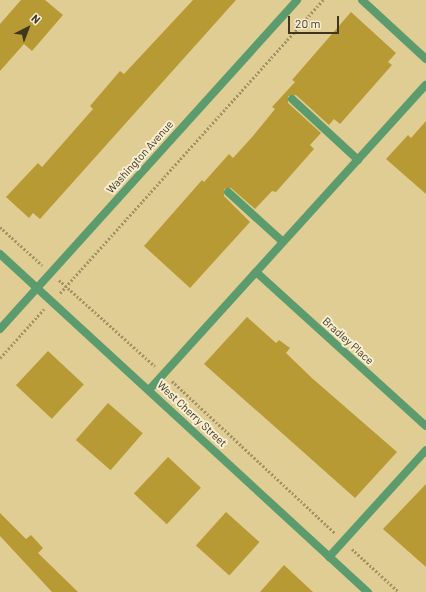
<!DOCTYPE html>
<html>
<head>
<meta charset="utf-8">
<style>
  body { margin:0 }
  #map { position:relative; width:426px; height:592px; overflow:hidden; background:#e0cd94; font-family:Barlow,sans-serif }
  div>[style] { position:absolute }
  .building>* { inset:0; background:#b89a34; transform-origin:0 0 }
  .path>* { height:2.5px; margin-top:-1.25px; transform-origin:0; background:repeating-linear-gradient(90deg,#a29367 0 2px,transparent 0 4px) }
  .service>* { height:8px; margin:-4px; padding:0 4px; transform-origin:4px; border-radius:4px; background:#5b9b6d }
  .minor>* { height:8px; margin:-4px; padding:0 4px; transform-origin:4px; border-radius:4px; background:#5b9b6d }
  span { translate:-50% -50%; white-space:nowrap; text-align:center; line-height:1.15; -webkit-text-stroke:4px #f8efd3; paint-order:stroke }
  .street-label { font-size:11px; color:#3e361f }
  .north { position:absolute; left:8px; top:8px; width:40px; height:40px; -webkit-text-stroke:3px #f8efd3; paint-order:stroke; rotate:42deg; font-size:11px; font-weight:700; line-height:16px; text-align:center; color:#3e361f }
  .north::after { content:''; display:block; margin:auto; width:14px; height:18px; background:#3e361f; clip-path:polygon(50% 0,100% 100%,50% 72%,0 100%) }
  .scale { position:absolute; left:288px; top:16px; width:51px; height:18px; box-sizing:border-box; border:2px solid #3e361f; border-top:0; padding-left:5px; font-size:12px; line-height:14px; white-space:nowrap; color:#3e361f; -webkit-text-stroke:3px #f8efd3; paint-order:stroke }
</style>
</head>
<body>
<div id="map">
  <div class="building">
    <i style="clip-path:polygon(21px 0,45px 0,63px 15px,32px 51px,24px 44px,0 71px,0 24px)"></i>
    <i style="clip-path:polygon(193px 0,236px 0,40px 219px,33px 213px,29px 218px,6px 197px,38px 163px,42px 167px,93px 109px,90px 106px,120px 71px,124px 74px)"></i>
    <i style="clip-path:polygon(351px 12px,396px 53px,388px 62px,392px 65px,340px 124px,334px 119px,329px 125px,296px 95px,288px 96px,288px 103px,321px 133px,310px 145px,314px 149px,276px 192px,272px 191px,255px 209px,231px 188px,224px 189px,224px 196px,250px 222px,190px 288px,144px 246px,202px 180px,204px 182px,229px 154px,233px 158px,253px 136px,275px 109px,272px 107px,295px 82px,292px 80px)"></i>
    <i style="clip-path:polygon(426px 121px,426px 194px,386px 159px,408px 135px,411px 138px)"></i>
    <i style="clip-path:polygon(247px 317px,276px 343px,279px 340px,290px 348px,286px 353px,313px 379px,397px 452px,355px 498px,204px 364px)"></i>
    <i style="left:48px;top:351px;width:49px;height:47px;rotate:43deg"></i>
    <i style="left:108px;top:403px;width:46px;height:49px;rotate:41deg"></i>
    <i style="left:168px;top:457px;width:45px;height:50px;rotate:43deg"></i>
    <i style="clip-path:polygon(426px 484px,426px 567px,383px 529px)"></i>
    <i style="left:226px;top:512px;width:45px;height:45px;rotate:42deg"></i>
    <i style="clip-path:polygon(0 513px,26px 539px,31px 535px,43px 548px,38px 553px,78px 592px,52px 592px,0 536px)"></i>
    <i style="clip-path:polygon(284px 565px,313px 592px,260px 592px)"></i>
  </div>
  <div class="path">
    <i style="left:0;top:227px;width:57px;rotate:42.1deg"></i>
    <i style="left:59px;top:280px;width:129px;rotate:41.9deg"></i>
    <i style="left:60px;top:293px;width:394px;rotate:-48.1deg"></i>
    <i style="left:0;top:358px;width:66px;rotate:-48.1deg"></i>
    <i style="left:172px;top:381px;width:223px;rotate:43deg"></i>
    <i style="left:352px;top:549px;width:64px;rotate:42.5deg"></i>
  </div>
  <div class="service">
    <i style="left:292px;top:99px;width:90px;rotate:42.7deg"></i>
    <i style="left:228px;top:192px;width:74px;rotate:42.3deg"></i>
  </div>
  <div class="minor">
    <i style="left:362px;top:0;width:87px;rotate:42.7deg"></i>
    <i style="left:0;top:254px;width:500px;rotate:42.6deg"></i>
    <i style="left:256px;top:272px;width:229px;rotate:42.2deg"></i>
    <i style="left:0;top:329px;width:443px;rotate:-47.9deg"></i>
    <i style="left:149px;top:390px;width:412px;rotate:-47.8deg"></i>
    <i style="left:329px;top:557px;width:144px;rotate:-47.8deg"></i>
  </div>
  <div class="street-label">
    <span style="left:140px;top:157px;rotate:-48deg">Washington Avenue</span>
    <span style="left:348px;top:341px;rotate:42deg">Bradley Place</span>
    <span style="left:192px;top:414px;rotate:43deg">West Cherry Street</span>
  </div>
  <div class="north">N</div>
  <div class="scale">20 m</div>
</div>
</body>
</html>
